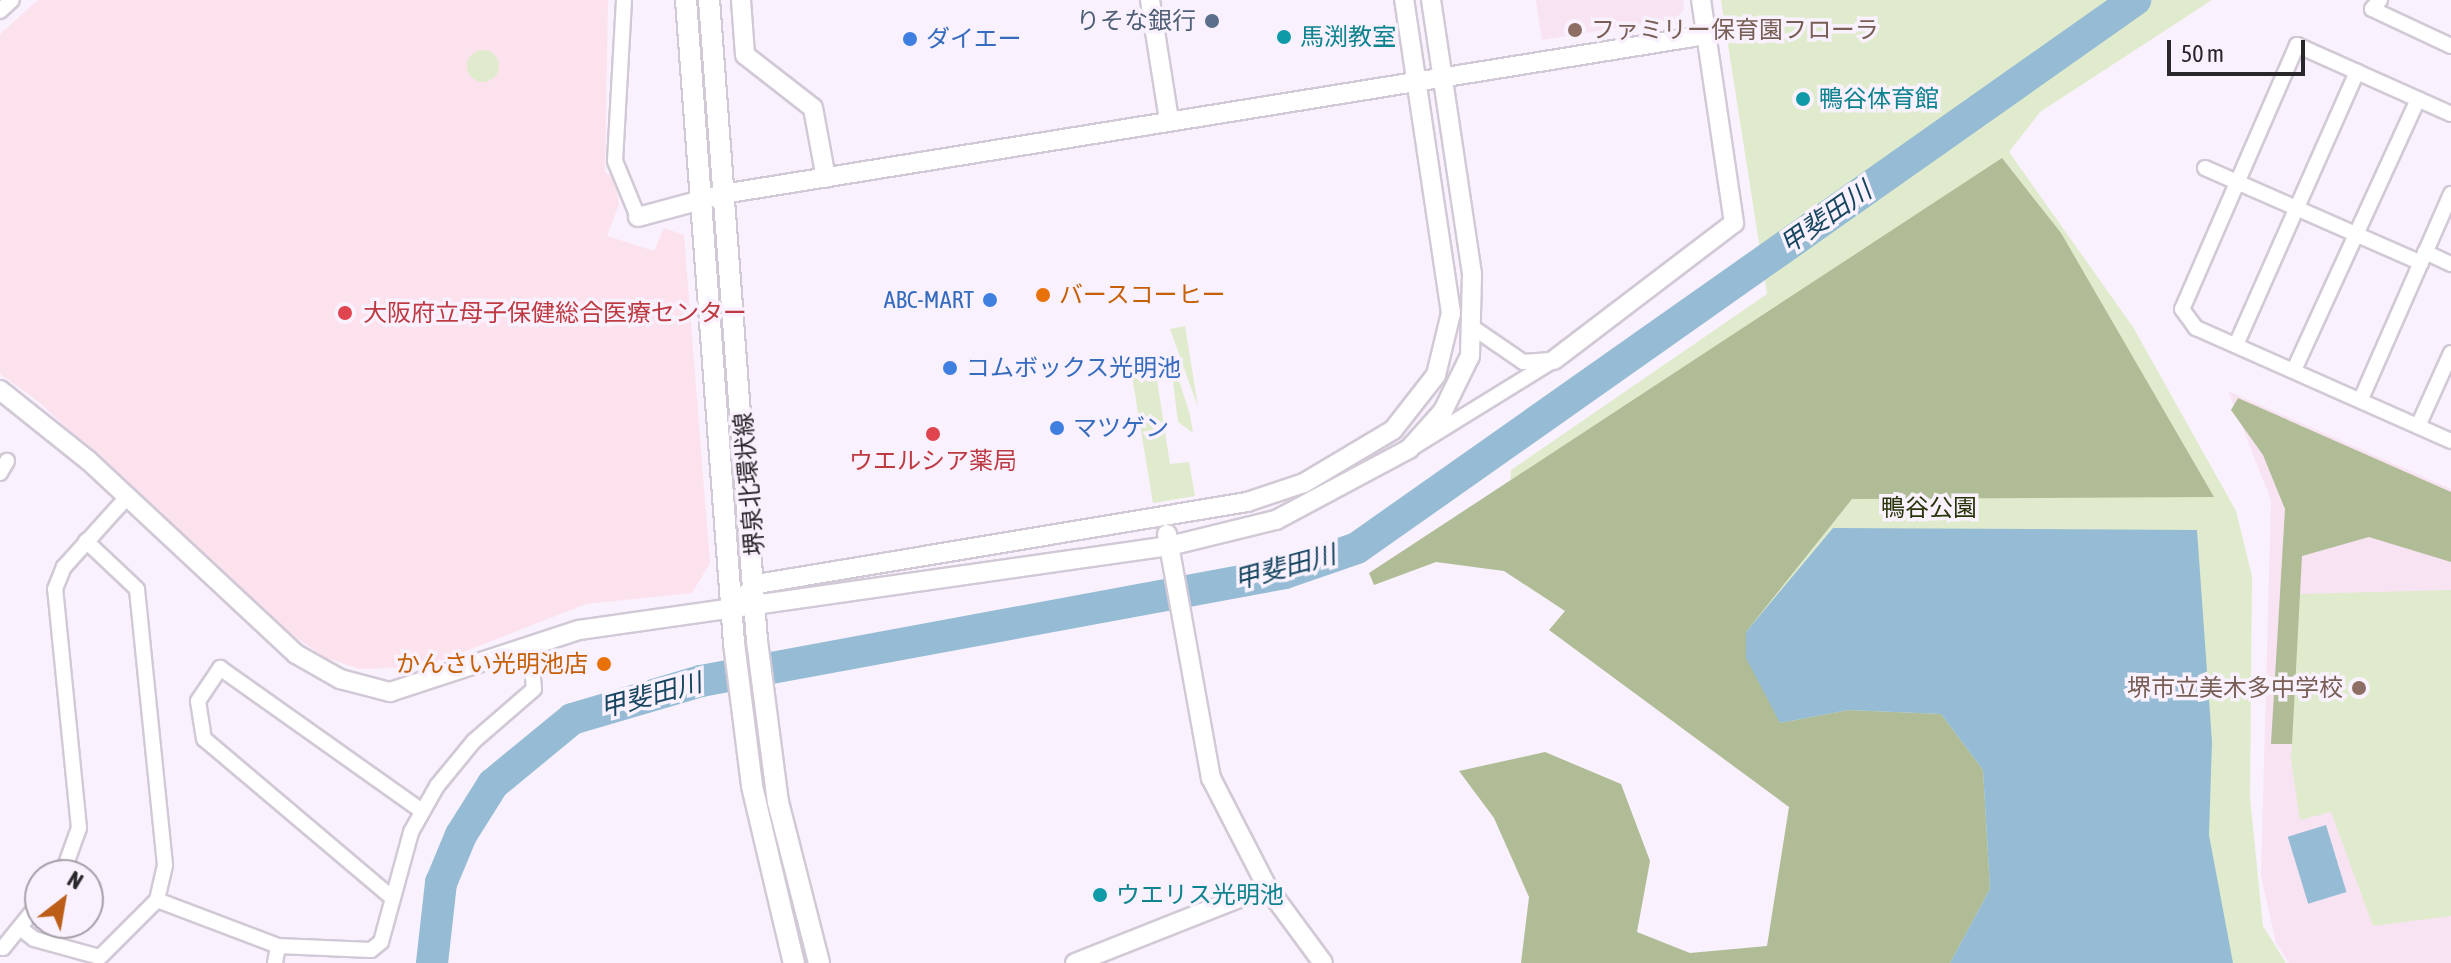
<!DOCTYPE html>
<html>
<head>
<meta charset="utf-8">
<style>
  body { margin:0 }
  #map { position:relative; width:2451px; height:963px; overflow:hidden; background:#f9f1fd; font-family:"Asap Condensed","Noto Sans JP",sans-serif }
  div>[style] { position:absolute }
  .education>* { inset:0; background:#f8e3f2 }
  .medical>* { inset:0; background:#fce2ec }
  .green>* { inset:0; background:#e0ebce }
  .round { border-radius:50% }
  .forest>* { inset:0; background:#afbc96 }
  .water>* { inset:0; background:#95bcd4; transform-origin:0 0 }
  .river>* { height:32px; margin:-16px; padding:0 16px; transform-origin:16px; border-radius:16px; background:#95bcd4 }
  .roads { filter:drop-shadow(2px 0 #d2c9d6) drop-shadow(-2px 0 #d2c9d6) drop-shadow(0 2px #d2c9d6) drop-shadow(0 -2px #d2c9d6) }
  .minor>* { height:14px; margin:-7px; padding:0 7px; transform-origin:7px; border-radius:7px; background:#fff }
  .tertiary>* { height:18px; margin:-9px; padding:0 9px; transform-origin:9px; border-radius:9px; background:#fff }
  .secondary>* { height:20px; margin:-10px; padding:0 10px; transform-origin:10px; border-radius:10px; background:#fff }
  .dots>* { width:22px; height:22px; translate:-50% -50%; box-sizing:border-box; border:4px solid #f9f1fd; border-radius:50% }
  span { translate:-50% -50%; white-space:nowrap; text-align:center; line-height:1.15; -webkit-text-stroke:7px #f9f1fd; paint-order:stroke }
  .service-label { font-size:24px; color:#4e5e75 }
  .right { translate:-100% -50%; text-align:right }
  .education-label { font-size:24px; color:#785e54 }
  .left { translate:0 -50%; text-align:left }
  .culture-label { font-size:24px; color:#0d838f }
  .shop-label { font-size:24px; color:#366cbe }
  .food-label { font-size:24px; color:#c56008 }
  .health-label { font-size:24px; color:#be3a42 }
  .street-label { font-size:24px; color:#2a272b }
  .park-label { font-size:24px; color:#293509 }
  .water-label { font-size:26px; color:#164660; font-style:italic }
  .north { position:absolute; left:24px; top:859px; width:80px; height:80px; box-sizing:border-box; background:#f9f1fd; border:2px solid #a6a0a9; border-radius:50%; rotate:31deg; font-size:22px; font-weight:700; line-height:32px; text-align:center; color:#2a272b }
  .north::after { content:''; display:block; margin:auto; width:28px; height:36px; background:#bd5e18; clip-path:polygon(50% 0,100% 100%,50% 72%,0 100%) }
  .scale { position:absolute; left:2167px; top:40px; width:138px; height:36px; box-sizing:border-box; border:4px solid #2a272b; border-top:0; padding-left:10px; font-size:24px; line-height:28px; white-space:nowrap; color:#2a272b; -webkit-text-stroke:6px #f9f1fd; paint-order:stroke }
</style>
</head>
<body>
<div id="map">
  <div class="education">
    <i style="clip-path:polygon(1536px 0,1683px 0,1684px 9px,1676px 19px,1542px 40px)"></i>
    <i style="clip-path:polygon(2228px 391px,2451px 489px,2451px 963px,2289px 963px,2276px 943px,2261px 876px,2271px 500px)"></i>
  </div>
  <div class="medical">
    <i style="clip-path:polygon(38px 0,608px 0,605px 172px,614px 177px,619px 204px,607px 236px,654px 251px,664px 228px,684px 235px,710px 563px,692px 593px,586px 604px,425px 667px,360px 669px,326px 658px,273px 622px,39px 402px,0 374px,0 34px)"></i>
  </div>
  <div class="green">
    <i style="clip-path:polygon(1721px 0,2212px 0,2040px 112px,2009px 152px,2133px 327px,2236px 511px,2252px 576px,2250px 798px,2263px 926px,2286px 963px,1808px 963px,1791px 795px,1504px 559px,1511px 470px,1767px 294px)"></i>
    <i class="round" style="left:467px;top:50px;width:32px;height:32px"></i>
    <i style="clip-path:polygon(1185px 326px,1198px 407px,1170px 329px)"></i>
    <i style="clip-path:polygon(1169px 349px,1190px 415px,1193px 433px,1178px 422px)"></i>
    <i style="clip-path:polygon(1148px 374px,1157px 380px,1170px 464px,1189px 462px,1195px 496px,1153px 503px,1132px 376px)"></i>
    <i style="clip-path:polygon(2451px 590px,2451px 916px,2373px 926px,2331px 812px,2300px 820px,2291px 760px,2299px 594px)"></i>
  </div>
  <div class="forest">
    <i style="clip-path:polygon(2002px 158px,2061px 233px,2214px 497px,1852px 499px,1746px 632px,1780px 723px,1848px 710px,1941px 714px,1983px 770px,1990px 889px,1950px 963px,1521px 963px,1529px 897px,1494px 818px,1459px 771px,1545px 752px,1621px 784px,1650px 861px,1637px 932px,1690px 953px,1767px 946px,1789px 807px,1549px 630px,1565px 611px,1504px 571px,1436px 562px,1374px 585px,1369px 573px)"></i>
    <i style="clip-path:polygon(2238px 398px,2451px 492px,2451px 562px,2369px 537px,2302px 556px,2292px 744px,2271px 744px,2285px 509px,2263px 455px,2231px 410px)"></i>
  </div>
  <div class="water">
    <i style="clip-path:polygon(1833px 528px,2197px 530px,2212px 742px,2209px 835px,2233px 963px,1950px 963px,1990px 889px,1983px 770px,1941px 714px,1848px 710px,1780px 723px,1746px 658px,1746px 632px)"></i>
    <i style="left:2326px;top:825px;width:70px;height:40px;rotate:73deg"></i>
  </div>
  <div class="river">
    <i style="left:432px;top:963px;width:81px;rotate:-83.6deg"></i>
    <i style="left:441px;top:883px;width:52px;rotate:-67.4deg"></i>
    <i style="left:461px;top:835px;width:60px;rotate:-57.9deg"></i>
    <i style="left:493px;top:784px;width:102px;rotate:-39.4deg"></i>
    <i style="left:572px;top:719px;width:134px;rotate:-16.4deg"></i>
    <i style="left:701px;top:681px;width:594px;rotate:-10.48deg"></i>
    <i style="left:1285px;top:573px;width:76px;rotate:-19.1deg"></i>
    <i style="left:1357px;top:548px;width:952px;rotate:-35.16deg"></i>
  </div>
  <div class="roads">
    <div class="minor">
      <i style="left:624px;top:0;width:161px;rotate:93.2deg"></i>
      <i style="left:615px;top:161px;width:61px;rotate:67.7deg"></i>
      <i style="left:2380px;top:0;width:12px;rotate:132deg"></i>
      <i style="left:2372px;top:9px;width:87px;rotate:25.1deg"></i>
      <i style="left:0;top:11px;width:16px;rotate:-43deg"></i>
      <i style="left:2451px;top:114px;width:169px;rotate:-155.9deg"></i>
      <i style="left:2297px;top:45px;width:288px;rotate:113.5deg"></i>
      <i style="left:2182px;top:309px;width:24px;rotate:54deg"></i>
      <i style="left:2196px;top:328px;width:279px;rotate:23.9deg"></i>
      <i style="left:2205px;top:168px;width:236px;rotate:23.7deg"></i>
      <i style="left:2425px;top:252px;width:29px;rotate:25deg"></i>
      <i style="left:1475px;top:329px;width:58px;rotate:34.5deg"></i>
      <i style="left:1523px;top:362px;width:28px;rotate:-4deg"></i>
      <i style="left:2236px;top:345px;width:299px;rotate:-66.1deg"></i>
      <i style="left:2294px;top:370px;width:298px;rotate:-65.4deg"></i>
      <i style="left:2361px;top:399px;width:224px;rotate:-66.3deg"></i>
      <i style="left:2418px;top:426px;width:80px;rotate:-65.7deg"></i>
      <i style="left:1415px;top:446px;width:163px;rotate:-31.7deg"></i>
      <i style="left:0;top:473px;width:14px;rotate:-60deg"></i>
      <i style="left:62px;top:875px;width:50px;rotate:-70.1deg"></i>
      <i style="left:79px;top:828px;width:240px;rotate:-95.7deg"></i>
      <i style="left:55px;top:589px;width:24px;rotate:-68deg"></i>
      <i style="left:64px;top:567px;width:94px;rotate:-48deg"></i>
      <i style="left:390px;top:896px;width:243px;rotate:-139.8deg"></i>
      <i style="left:204px;top:739px;width:38px;rotate:-99deg"></i>
      <i style="left:198px;top:701px;width:40px;rotate:-56deg"></i>
      <i style="left:220px;top:668px;width:247px;rotate:35.3deg"></i>
      <i style="left:157px;top:900px;width:129px;rotate:20.8deg"></i>
      <i style="left:278px;top:946px;width:93px;rotate:2.5deg"></i>
      <i style="left:371px;top:950px;width:13px;rotate:-39deg"></i>
      <i style="left:381px;top:942px;width:114px;rotate:-74.7deg"></i>
      <i style="left:411px;top:832px;width:53px;rotate:-60.5deg"></i>
      <i style="left:437px;top:786px;width:58px;rotate:-50.6deg"></i>
      <i style="left:474px;top:741px;width:79px;rotate:-40.9deg"></i>
      <i style="left:534px;top:689px;width:44px;rotate:-95.2deg"></i>
      <i style="left:20px;top:928px;width:18px;rotate:38deg"></i>
      <i style="left:34px;top:939px;width:68px;rotate:15.3deg"></i>
      <i style="left:100px;top:957px;width:81px;rotate:-45deg"></i>
      <i style="left:157px;top:900px;width:36px;rotate:-77deg"></i>
      <i style="left:165px;top:865px;width:277px;rotate:-95.8deg"></i>
      <i style="left:137px;top:589px;width:70px;rotate:-136.7deg"></i>
      <i style="left:3px;top:948px;width:59px;rotate:-51.2deg"></i>
      <i style="left:275px;top:963px;width:17px;rotate:-80deg"></i>
    </div>
    <div class="tertiary">
      <i style="left:741px;top:0;width:55px;rotate:85.8deg"></i>
      <i style="left:745px;top:55px;width:86px;rotate:37.9deg"></i>
      <i style="left:813px;top:108px;width:71px;rotate:79.5deg"></i>
      <i style="left:1150px;top:0;width:121px;rotate:81deg"></i>
      <i style="left:638px;top:217px;width:88px;rotate:-15.1deg"></i>
      <i style="left:723px;top:194px;width:996px;rotate:-9.19deg"></i>
      <i style="left:1554px;top:360px;width:226px;rotate:-37.3deg"></i>
      <i style="left:1734px;top:223px;width:225px;rotate:-98.4deg"></i>
      <i style="left:0;top:390px;width:114px;rotate:38.6deg"></i>
      <i style="left:89px;top:461px;width:283px;rotate:43deg"></i>
      <i style="left:296px;top:654px;width:51px;rotate:29.6deg"></i>
      <i style="left:340px;top:679px;width:52px;rotate:14.6deg"></i>
      <i style="left:390px;top:692px;width:199px;rotate:-18.2deg"></i>
      <i style="left:579px;top:630px;width:596px;rotate:-8.1deg"></i>
      <i style="left:1169px;top:546px;width:110px;rotate:-13.7deg"></i>
      <i style="left:1276px;top:520px;width:151px;rotate:-28.1deg"></i>
      <i style="left:1409px;top:449px;width:51px;rotate:-48.2deg"></i>
      <i style="left:1443px;top:411px;width:61px;rotate:-63.9deg"></i>
      <i style="left:1470px;top:356px;width:82px;rotate:-88.6deg"></i>
      <i style="left:1472px;top:274px;width:277px;rotate:-98.5deg"></i>
      <i style="left:1167px;top:534px;width:248px;rotate:79.8deg"></i>
      <i style="left:1211px;top:778px;width:123px;rotate:62.8deg"></i>
      <i style="left:1267px;top:887px;width:94px;rotate:53.6deg"></i>
      <i style="left:744px;top:596px;width:18px;rotate:-43deg"></i>
      <i style="left:757px;top:584px;width:497px;rotate:-9.5deg"></i>
      <i style="left:1247px;top:502px;width:60px;rotate:-18.4deg"></i>
      <i style="left:1304px;top:483px;width:104px;rotate:-30.8deg"></i>
      <i style="left:1393px;top:430px;width:70px;rotate:-52deg"></i>
      <i style="left:1436px;top:375px;width:64px;rotate:-76.4deg"></i>
      <i style="left:1451px;top:313px;width:317px;rotate:-98.5deg"></i>
      <i style="left:1075px;top:963px;width:206px;rotate:-21.6deg"></i>
    </div>
    <div class="secondary">
      <i style="left:686px;top:0;width:645px;rotate:85.73deg"></i>
      <i style="left:734px;top:643px;width:144px;rotate:82.8deg"></i>
      <i style="left:752px;top:786px;width:182px;rotate:76.7deg"></i>
      <i style="left:709px;top:0;width:643px;rotate:85.72deg"></i>
      <i style="left:757px;top:641px;width:162px;rotate:82.6deg"></i>
      <i style="left:778px;top:802px;width:166px;rotate:75.7deg"></i>
    </div>
  </div>
  <div class="dots">
    <i style="left:1212px;top:21px;background:#5c6f8a"></i>
    <i style="left:1575px;top:30px;background:#8d6e63"></i>
    <i style="left:1284px;top:37px;background:#0f9aa8"></i>
    <i style="left:910px;top:39px;background:#3f7fe0"></i>
    <i style="left:1803px;top:99px;background:#0f9aa8"></i>
    <i style="left:1043px;top:295px;background:#e8710a"></i>
    <i style="left:990px;top:300px;background:#3f7fe0"></i>
    <i style="left:345px;top:313px;background:#e0444e"></i>
    <i style="left:950px;top:368px;background:#3f7fe0"></i>
    <i style="left:1057px;top:428px;background:#3f7fe0"></i>
    <i style="left:933px;top:434px;background:#e0444e"></i>
    <i style="left:604px;top:664px;background:#e8710a"></i>
    <i style="left:2359px;top:688px;background:#8d6e63"></i>
    <i style="left:1100px;top:895px;background:#0f9aa8"></i>
  </div>
  <div class="service-label">
    <span class="right" style="left:1196px;top:21px">りそな銀行</span>
  </div>
  <div class="education-label">
    <span class="left" style="left:1591px;top:30px">ファミリー保育園フローラ</span>
    <span class="right" style="left:2343px;top:688px">堺市立美木多中学校</span>
  </div>
  <div class="culture-label">
    <span class="left" style="left:1300px;top:37px">馬渕教室</span>
    <span class="left" style="left:1819px;top:99px">鴨谷体育館</span>
    <span class="left" style="left:1116px;top:895px">ウエリス光明池</span>
  </div>
  <div class="shop-label">
    <span class="left" style="left:926px;top:39px">ダイエー</span>
    <span class="right" style="left:974px;top:300px">ABC-MART</span>
    <span class="left" style="left:966px;top:368px">コムボックス光明池</span>
    <span class="left" style="left:1073px;top:428px">マツゲン</span>
  </div>
  <div class="food-label">
    <span class="left" style="left:1059px;top:295px">バースコーヒー</span>
    <span class="right" style="left:588px;top:664px">かんさい光明池店</span>
  </div>
  <div class="health-label">
    <span class="left" style="left:363px;top:313px">大阪府立母子保健総合医療センター</span>
    <span style="left:933px;top:461px">ウエルシア薬局</span>
  </div>
  <div class="street-label">
    <span style="left:749px;top:484px;rotate:-95deg">堺泉北環状線</span>
  </div>
  <div class="park-label">
    <span style="left:1929px;top:508px">鴨谷公園</span>
  </div>
  <div class="water-label">
    <span style="left:1826px;top:218px;rotate:-35deg">甲斐田川</span>
    <span style="left:1285px;top:568px;rotate:-15deg">甲斐田川</span>
    <span style="left:651px;top:696px;rotate:-15deg">甲斐田川</span>
  </div>
  <div class="north">N</div>
  <div class="scale">50 m</div>
</div>
</body>
</html>
